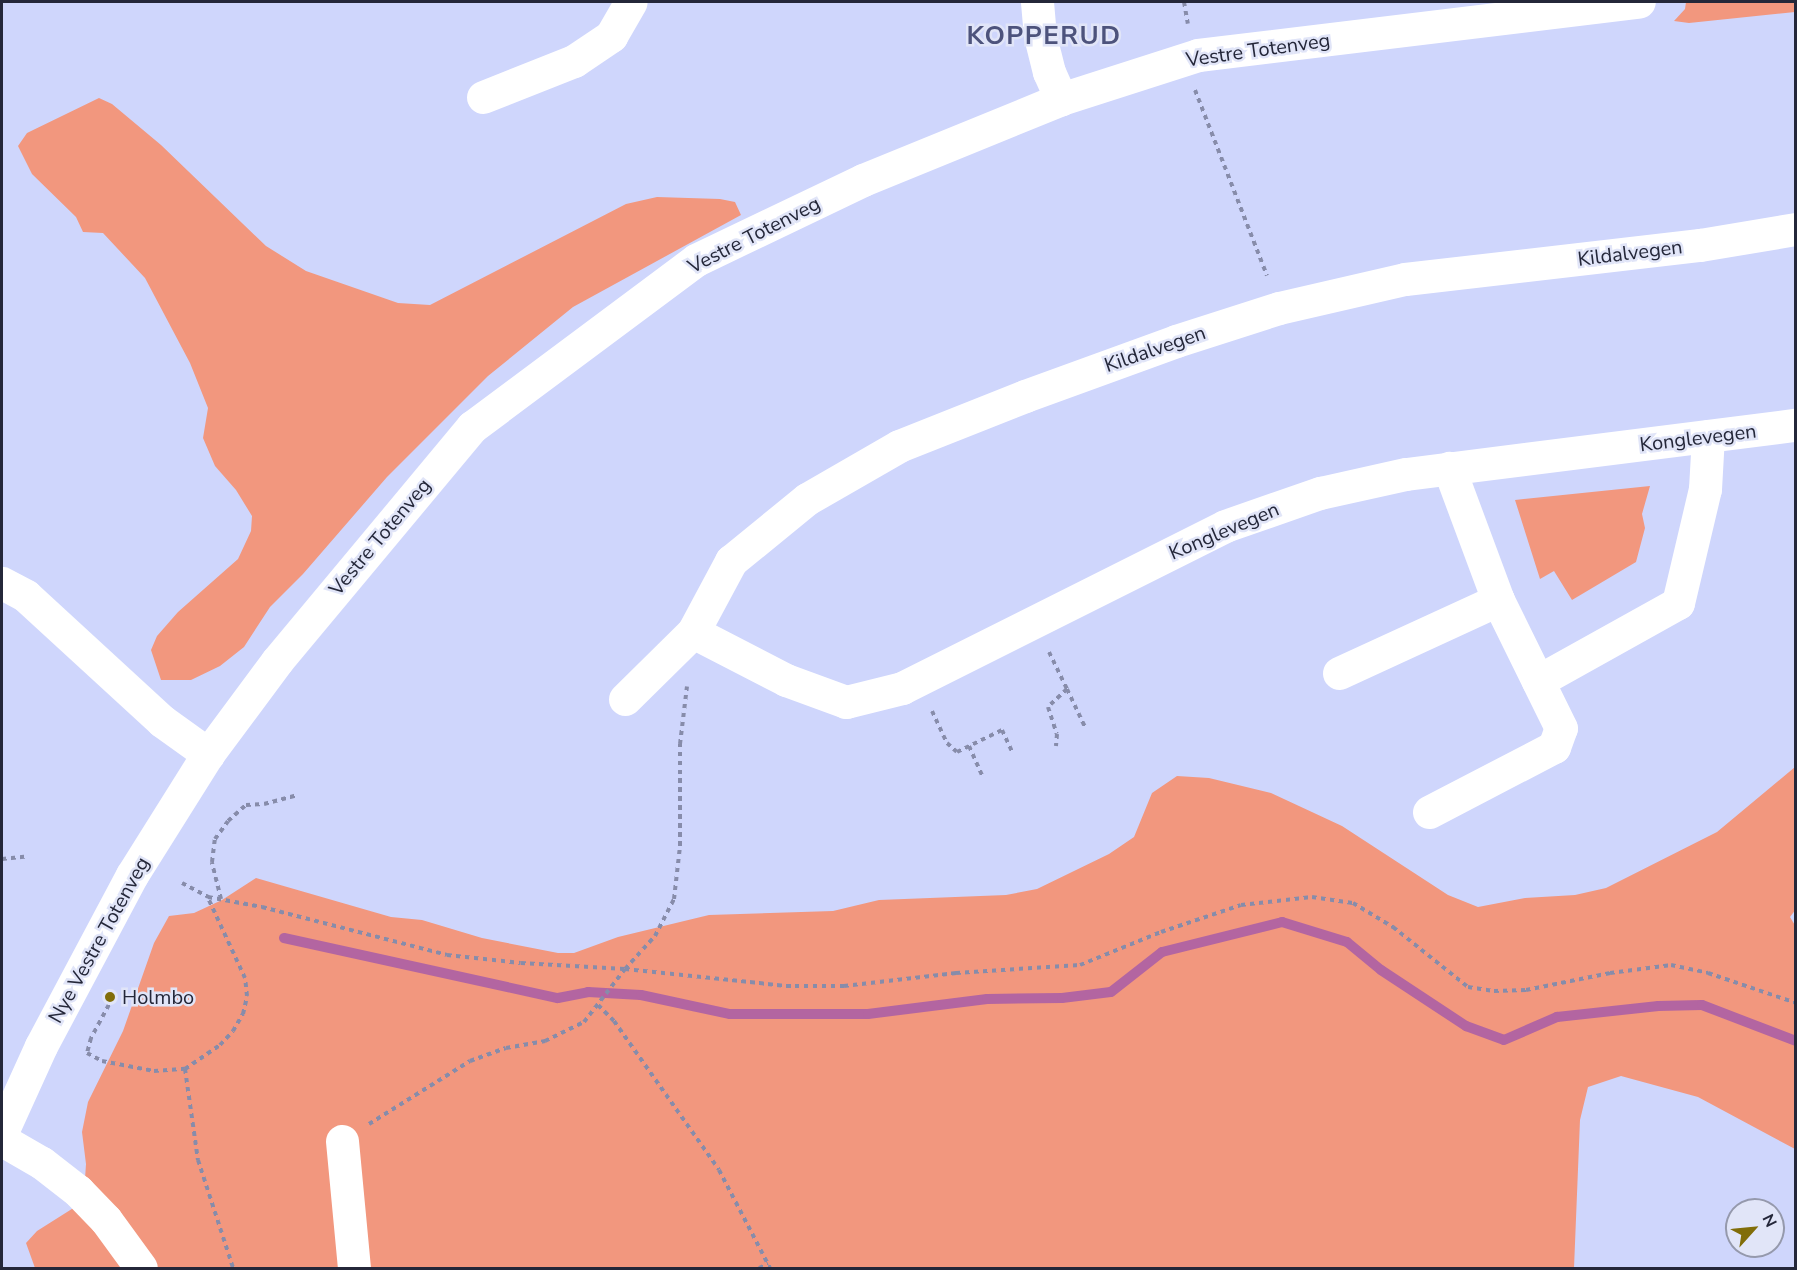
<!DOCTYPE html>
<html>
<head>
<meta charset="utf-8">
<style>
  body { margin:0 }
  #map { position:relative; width:1797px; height:1270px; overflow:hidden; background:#cfd6fc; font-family:"Nunito Sans",sans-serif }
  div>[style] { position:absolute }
  .green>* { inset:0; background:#f2977e }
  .stream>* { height:10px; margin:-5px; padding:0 5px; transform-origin:5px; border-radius:5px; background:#b365a1 }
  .path>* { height:4px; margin-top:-2px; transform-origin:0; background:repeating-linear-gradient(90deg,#878caa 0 4.5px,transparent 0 9px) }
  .minor>* { height:33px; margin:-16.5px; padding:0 16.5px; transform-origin:16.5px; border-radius:16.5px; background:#fff }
  .major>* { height:33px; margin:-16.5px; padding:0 16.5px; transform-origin:16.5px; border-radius:16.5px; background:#fff }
  .dots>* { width:16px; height:16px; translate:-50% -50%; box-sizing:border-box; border:3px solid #e1e5f8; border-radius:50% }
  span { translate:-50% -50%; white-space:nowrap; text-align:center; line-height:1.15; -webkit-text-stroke:5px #e1e5f8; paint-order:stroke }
  .street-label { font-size:20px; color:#242739 }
  .poi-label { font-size:20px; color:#242739 }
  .left { translate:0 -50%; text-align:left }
  .district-label { font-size:26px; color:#4d537c; font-weight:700; letter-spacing:1.5px }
  .frame { position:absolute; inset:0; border:3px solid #242739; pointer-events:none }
  .north { position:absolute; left:1725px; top:1198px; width:60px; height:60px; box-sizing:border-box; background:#e1e5f8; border:2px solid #9599ac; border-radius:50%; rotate:63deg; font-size:16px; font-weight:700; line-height:24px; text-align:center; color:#242739 }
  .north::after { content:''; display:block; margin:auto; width:21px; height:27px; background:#816d09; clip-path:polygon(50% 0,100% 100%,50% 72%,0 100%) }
</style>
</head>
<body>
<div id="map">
  <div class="green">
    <i style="clip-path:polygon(1686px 2px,1795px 2px,1795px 12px,1689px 23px,1674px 21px,1685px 9px)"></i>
    <i style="clip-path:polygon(99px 98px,112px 104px,161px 145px,266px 246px,306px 271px,398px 303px,430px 305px,626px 204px,657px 197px,720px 199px,735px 202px,741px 215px,573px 307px,488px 376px,387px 477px,303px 574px,270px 607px,244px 647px,220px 666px,191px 680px,161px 680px,151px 650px,157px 636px,178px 612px,238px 559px,251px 531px,252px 516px,236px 490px,215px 466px,203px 438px,208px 408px,190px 363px,145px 278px,103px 233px,83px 232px,76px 217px,32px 174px,18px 146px,27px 133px)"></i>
    <i style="clip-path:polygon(1650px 486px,1642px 514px,1645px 528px,1636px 562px,1572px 600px,1554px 571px,1540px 579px,1515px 500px)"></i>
    <i style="clip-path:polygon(1795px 767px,1796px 909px,1790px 917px,1796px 927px,1795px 1149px,1698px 1097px,1621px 1076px,1588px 1087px,1580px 1120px,1574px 1268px,35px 1268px,26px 1243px,37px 1231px,75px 1207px,84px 1194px,86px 1164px,82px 1132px,88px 1102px,123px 1031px,154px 943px,169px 916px,194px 913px,222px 900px,256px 878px,391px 917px,422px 920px,482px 938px,558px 953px,574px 953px,618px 937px,709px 915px,833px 911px,879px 900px,1006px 895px,1037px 889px,1109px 854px,1134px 837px,1152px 793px,1177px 776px,1209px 778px,1271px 793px,1342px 826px,1448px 895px,1478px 907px,1525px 898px,1575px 895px,1606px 888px,1717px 832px)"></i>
  </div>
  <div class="stream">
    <i style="left:284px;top:938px;width:280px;rotate:12.4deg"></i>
    <i style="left:558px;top:998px;width:31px;rotate:-11deg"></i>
    <i style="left:588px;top:992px;width:53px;rotate:3.2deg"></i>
    <i style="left:641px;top:995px;width:91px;rotate:12.1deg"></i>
    <i style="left:730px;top:1014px;width:138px"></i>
    <i style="left:868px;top:1014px;width:120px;rotate:-7.2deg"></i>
    <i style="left:987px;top:999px;width:75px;rotate:-0.8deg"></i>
    <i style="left:1062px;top:998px;width:49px;rotate:-7deg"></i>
    <i style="left:1111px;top:992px;width:65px;rotate:-38.1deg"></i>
    <i style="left:1162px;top:952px;width:124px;rotate:-14deg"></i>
    <i style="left:1282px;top:922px;width:68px;rotate:17.1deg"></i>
    <i style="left:1347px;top:942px;width:44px;rotate:39.5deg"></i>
    <i style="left:1381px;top:970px;width:102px;rotate:33.4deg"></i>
    <i style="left:1466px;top:1026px;width:40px;rotate:20.2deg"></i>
    <i style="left:1504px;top:1040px;width:58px;rotate:-23.5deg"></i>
    <i style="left:1557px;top:1017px;width:102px;rotate:-6.2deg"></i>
    <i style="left:1658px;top:1006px;width:44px;rotate:-1.3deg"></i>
    <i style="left:1702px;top:1005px;width:101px;rotate:21deg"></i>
  </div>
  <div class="path">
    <i style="left:1184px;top:2px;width:22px;rotate:80deg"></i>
    <i style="left:1195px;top:90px;width:199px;rotate:68.8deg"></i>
    <i style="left:1049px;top:652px;width:41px;rotate:64.1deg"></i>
    <i style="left:1067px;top:689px;width:26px;rotate:137deg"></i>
    <i style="left:1048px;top:707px;width:28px;rotate:72deg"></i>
    <i style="left:1057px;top:734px;width:12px;rotate:95deg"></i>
    <i style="left:1067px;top:689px;width:42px;rotate:64.7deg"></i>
    <i style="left:932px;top:711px;width:35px;rotate:65deg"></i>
    <i style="left:947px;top:743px;width:13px;rotate:42deg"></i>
    <i style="left:957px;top:752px;width:50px;rotate:-26.1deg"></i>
    <i style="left:1002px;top:730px;width:26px;rotate:65deg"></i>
    <i style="left:969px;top:746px;width:32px;rotate:66deg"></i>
    <i style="left:2px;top:859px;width:27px;rotate:-6deg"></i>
    <i style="left:182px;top:883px;width:30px;rotate:28deg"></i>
    <i style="left:208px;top:897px;width:55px;rotate:10.5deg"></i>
    <i style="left:262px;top:907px;width:191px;rotate:14.5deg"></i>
    <i style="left:447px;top:955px;width:74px;rotate:6.2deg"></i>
    <i style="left:521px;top:963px;width:104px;rotate:3.3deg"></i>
    <i style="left:625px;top:969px;width:162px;rotate:6deg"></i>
    <i style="left:786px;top:986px;width:58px"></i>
    <i style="left:844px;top:986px;width:113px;rotate:-6.6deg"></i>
    <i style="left:956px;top:973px;width:124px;rotate:-3.7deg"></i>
    <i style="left:1080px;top:965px;width:87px;rotate:-22.2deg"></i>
    <i style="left:1161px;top:932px;width:84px;rotate:-18.6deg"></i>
    <i style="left:1241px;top:905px;width:71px;rotate:-6.4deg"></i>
    <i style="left:1312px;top:897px;width:41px;rotate:8.3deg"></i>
    <i style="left:1353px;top:903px;width:47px;rotate:31deg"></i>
    <i style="left:1393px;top:927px;width:96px;rotate:38.7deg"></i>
    <i style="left:1468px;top:987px;width:26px;rotate:9deg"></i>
    <i style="left:1494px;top:991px;width:32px;rotate:-2deg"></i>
    <i style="left:1526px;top:990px;width:86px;rotate:-11.4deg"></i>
    <i style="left:1610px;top:973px;width:62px;rotate:-7.5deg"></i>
    <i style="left:1671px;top:965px;width:38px;rotate:12deg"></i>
    <i style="left:1708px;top:973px;width:93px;rotate:18.8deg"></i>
    <i style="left:221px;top:899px;width:38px;rotate:-104deg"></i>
    <i style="left:212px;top:862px;width:23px;rotate:-83deg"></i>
    <i style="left:215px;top:839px;width:22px;rotate:-54deg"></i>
    <i style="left:228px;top:821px;width:24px;rotate:-42deg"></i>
    <i style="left:246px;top:805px;width:18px;rotate:-3deg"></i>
    <i style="left:264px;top:804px;width:34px;rotate:-15deg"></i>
    <i style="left:113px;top:997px;width:47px;rotate:118.2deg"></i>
    <i style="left:91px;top:1038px;width:16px;rotate:105deg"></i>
    <i style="left:87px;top:1053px;width:17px;rotate:28deg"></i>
    <i style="left:102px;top:1061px;width:53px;rotate:10.9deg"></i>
    <i style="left:154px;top:1071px;width:31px;rotate:-4deg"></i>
    <i style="left:185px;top:1069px;width:42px;rotate:-34.4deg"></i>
    <i style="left:220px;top:1045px;width:19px;rotate:-47deg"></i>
    <i style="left:233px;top:1031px;width:20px;rotate:-60deg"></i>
    <i style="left:243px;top:1014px;width:18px;rotate:-77deg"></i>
    <i style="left:247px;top:996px;width:18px;rotate:-96deg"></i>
    <i style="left:245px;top:978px;width:88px;rotate:-114.8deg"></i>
    <i style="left:598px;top:1005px;width:23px;rotate:45deg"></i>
    <i style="left:614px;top:1021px;width:182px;rotate:54.8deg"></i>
    <i style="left:719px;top:1170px;width:110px;rotate:62.5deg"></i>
    <i style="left:185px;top:1069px;width:92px;rotate:81.9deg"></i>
    <i style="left:198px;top:1160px;width:114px;rotate:72deg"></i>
    <i style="left:369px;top:1124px;width:119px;rotate:-32deg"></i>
    <i style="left:470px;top:1061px;width:38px;rotate:-20deg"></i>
    <i style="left:506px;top:1048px;width:40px;rotate:-10deg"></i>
    <i style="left:545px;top:1041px;width:43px;rotate:-26deg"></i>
    <i style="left:584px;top:1022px;width:67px;rotate:-52.3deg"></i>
    <i style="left:625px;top:969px;width:45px;rotate:-47.7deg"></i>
    <i style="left:655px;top:936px;width:42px;rotate:-62.8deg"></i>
    <i style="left:674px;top:899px;width:53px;rotate:-83.5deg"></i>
    <i style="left:680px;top:846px;width:102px;rotate:-90deg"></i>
    <i style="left:680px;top:744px;width:58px;rotate:-83.1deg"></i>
    <i style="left:759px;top:1268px;width:10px;rotate:-24deg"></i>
  </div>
  <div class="minor">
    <i style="left:1037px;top:2px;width:34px;rotate:85deg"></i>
    <i style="left:1040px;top:36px;width:37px;rotate:76deg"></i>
    <i style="left:1049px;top:72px;width:30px;rotate:66deg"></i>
    <i style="left:483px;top:97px;width:98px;rotate:-21.6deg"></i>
    <i style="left:574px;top:61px;width:45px;rotate:-34deg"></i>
    <i style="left:611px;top:36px;width:39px;rotate:-60deg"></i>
    <i style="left:2px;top:583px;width:27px;rotate:28deg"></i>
    <i style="left:26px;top:596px;width:185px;rotate:42.6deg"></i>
    <i style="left:162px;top:721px;width:57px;rotate:35.7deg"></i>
    <i style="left:693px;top:632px;width:105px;rotate:27.3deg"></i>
    <i style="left:786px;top:680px;width:64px;rotate:20.1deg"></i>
    <i style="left:846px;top:702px;width:58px;rotate:-14deg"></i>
    <i style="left:902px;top:688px;width:361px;rotate:-26.6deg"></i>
    <i style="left:1225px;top:526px;width:101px;rotate:-19.2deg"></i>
    <i style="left:1320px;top:493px;width:88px;rotate:-12.5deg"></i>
    <i style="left:1406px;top:474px;width:393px;rotate:-7.2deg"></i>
    <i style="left:1339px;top:673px;width:175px;rotate:-24.7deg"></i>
    <i style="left:1538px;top:681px;width:160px;rotate:-29.1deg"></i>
    <i style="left:1678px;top:603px;width:117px;rotate:-76.7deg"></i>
    <i style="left:1705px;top:489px;width:53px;rotate:-86.8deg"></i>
    <i style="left:625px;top:699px;width:95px;rotate:-44.6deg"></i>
    <i style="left:693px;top:632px;width:81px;rotate:-61.8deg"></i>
    <i style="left:731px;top:561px;width:98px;rotate:-39.2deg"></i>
    <i style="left:807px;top:499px;width:106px;rotate:-29.9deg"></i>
    <i style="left:899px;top:446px;width:136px;rotate:-21.6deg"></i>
    <i style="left:1025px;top:396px;width:161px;rotate:-20deg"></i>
    <i style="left:1176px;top:341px;width:108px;rotate:-17.8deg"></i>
    <i style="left:1279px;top:308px;width:129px;rotate:-13deg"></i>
    <i style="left:1405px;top:279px;width:297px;rotate:-6.6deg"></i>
    <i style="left:1700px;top:245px;width:97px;rotate:-9.5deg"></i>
    <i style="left:1429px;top:812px;width:141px;rotate:-27.5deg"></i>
    <i style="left:1554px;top:747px;width:20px;rotate:-70deg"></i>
    <i style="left:1561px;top:728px;width:143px;rotate:-116.2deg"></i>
    <i style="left:1498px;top:600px;width:141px;rotate:-110.4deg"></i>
    <i style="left:2px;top:1140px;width:46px;rotate:29.9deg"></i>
    <i style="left:42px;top:1163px;width:46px;rotate:37.9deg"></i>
    <i style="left:78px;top:1191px;width:40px;rotate:46deg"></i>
    <i style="left:106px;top:1220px;width:59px;rotate:53.9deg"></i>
    <i style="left:342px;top:1141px;width:128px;rotate:84.6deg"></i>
  </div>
  <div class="major">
    <i style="left:2px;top:1132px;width:94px;rotate:-65.6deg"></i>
    <i style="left:41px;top:1046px;width:194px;rotate:-62deg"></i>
    <i style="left:132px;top:875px;width:143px;rotate:-57.9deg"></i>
    <i style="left:208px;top:754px;width:116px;rotate:-53.4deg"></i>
    <i style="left:277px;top:661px;width:305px;rotate:-50.2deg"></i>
    <i style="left:472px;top:427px;width:279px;rotate:-36.7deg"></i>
    <i style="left:696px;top:260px;width:185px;rotate:-25.6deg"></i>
    <i style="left:863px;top:180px;width:214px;rotate:-22.2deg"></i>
    <i style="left:1061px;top:99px;width:144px;rotate:-17.8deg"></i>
    <i style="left:1198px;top:55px;width:444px;rotate:-6.9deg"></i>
  </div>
  <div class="dots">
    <i style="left:110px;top:997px;background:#816d09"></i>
  </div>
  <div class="street-label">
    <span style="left:1258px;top:50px;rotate:-8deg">Vestre Totenveg</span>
    <span style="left:754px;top:235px;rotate:-27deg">Vestre Totenveg</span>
    <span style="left:1630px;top:253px;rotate:-7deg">Kildalvegen</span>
    <span style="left:1155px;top:349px;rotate:-19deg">Kildalvegen</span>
    <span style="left:1698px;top:438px;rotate:-7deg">Konglevegen</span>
    <span style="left:1224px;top:531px;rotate:-23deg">Konglevegen</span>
    <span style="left:380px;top:537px;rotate:-50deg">Vestre Totenveg</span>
    <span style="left:99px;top:940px;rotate:-61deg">Nye Vestre Totenveg</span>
  </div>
  <div class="poi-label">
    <span class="left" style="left:122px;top:997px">Holmbo</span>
  </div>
  <div class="district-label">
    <span style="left:1044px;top:36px">KOPPERUD</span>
  </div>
  <div class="frame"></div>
  <div class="north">N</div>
</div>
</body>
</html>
